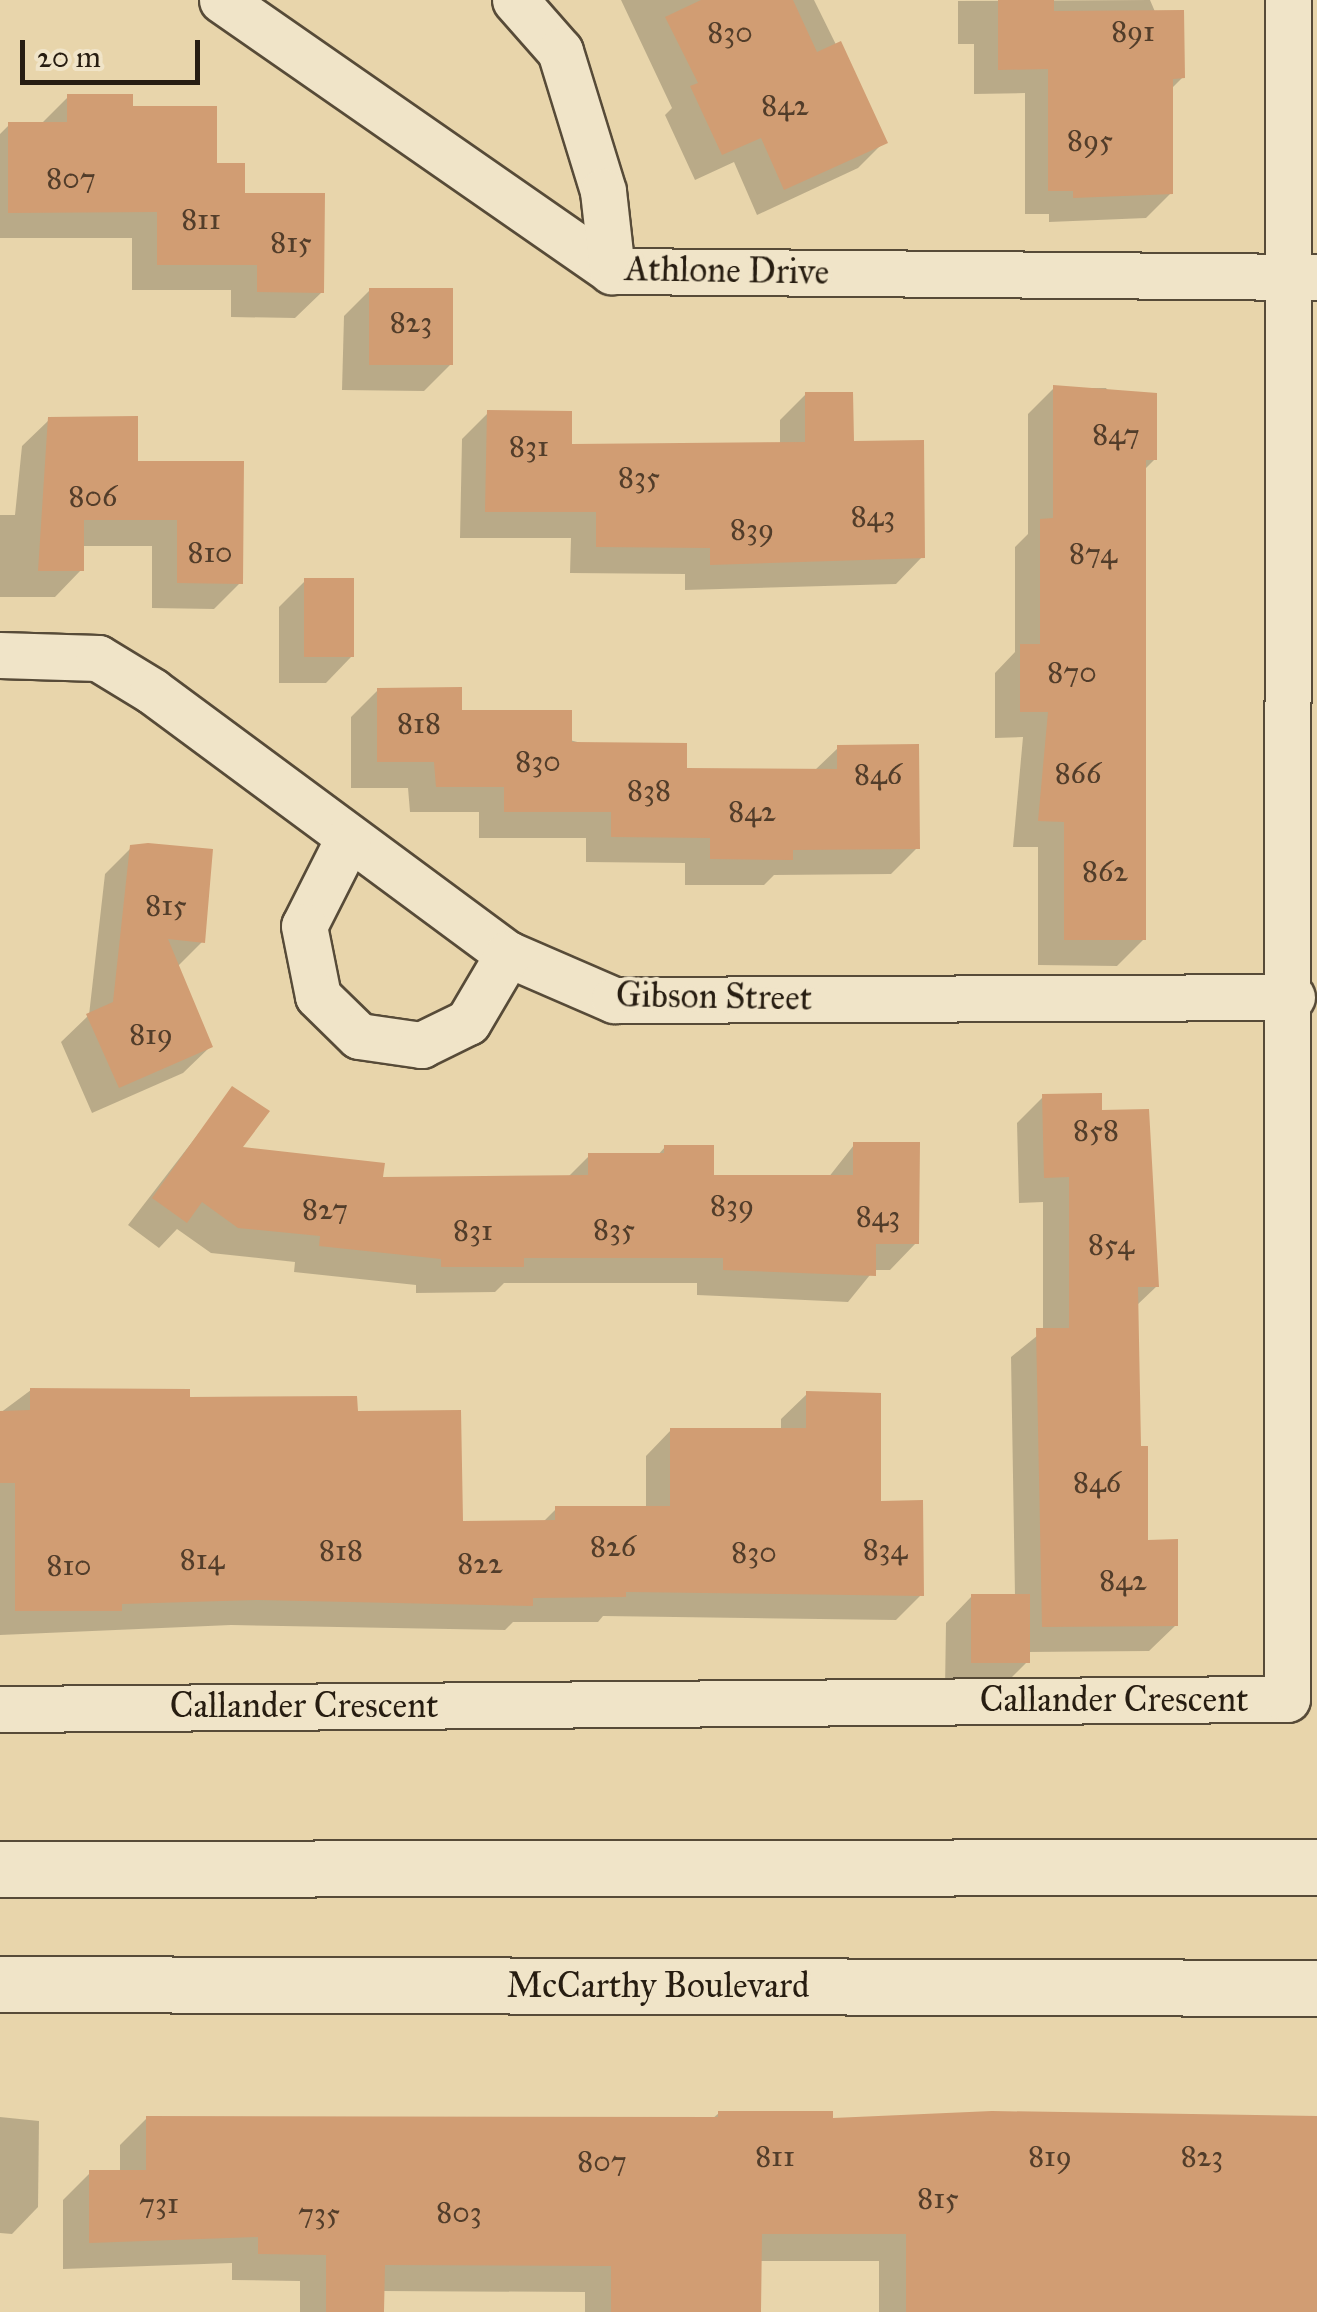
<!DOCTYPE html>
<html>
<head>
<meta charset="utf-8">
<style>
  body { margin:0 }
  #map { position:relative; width:1317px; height:2312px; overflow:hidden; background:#e8d5ab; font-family:"IM FELL Great Primer",serif }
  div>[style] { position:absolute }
  .shadow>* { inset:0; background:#0003 }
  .building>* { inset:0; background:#d19d73; transform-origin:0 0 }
  .roads { filter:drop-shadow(2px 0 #574b38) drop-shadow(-2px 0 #574b38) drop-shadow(0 2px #574b38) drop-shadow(0 -2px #574b38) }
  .street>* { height:45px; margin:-22.5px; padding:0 22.5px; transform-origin:22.5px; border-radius:22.5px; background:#f0e4c8 }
  .secondary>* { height:55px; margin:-27.5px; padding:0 27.5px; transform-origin:27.5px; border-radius:27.5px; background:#f0e4c8 }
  span { translate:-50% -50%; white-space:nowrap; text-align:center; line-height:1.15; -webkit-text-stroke:8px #f0e4c8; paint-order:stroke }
  .number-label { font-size:30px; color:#523d2a }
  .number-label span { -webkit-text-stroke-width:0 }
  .street-label { font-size:35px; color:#271d11 }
  .scale { position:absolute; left:20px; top:40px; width:180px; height:45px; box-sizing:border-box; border:5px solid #271d11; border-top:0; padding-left:12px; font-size:30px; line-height:35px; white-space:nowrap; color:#271d11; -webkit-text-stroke:8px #f0e4c8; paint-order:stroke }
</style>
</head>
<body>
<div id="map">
  <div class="shadow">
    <i style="clip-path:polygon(621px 0,814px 0,884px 142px,858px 168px,757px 215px,734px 162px,695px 180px,665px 115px,672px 108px)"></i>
    <i style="clip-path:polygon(1150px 0,1183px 77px,1171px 89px,1171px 193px,1146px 218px,1049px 222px,1049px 214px,1025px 214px,1025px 93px,974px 94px,974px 44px,958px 44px,958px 1px)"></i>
    <i style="clip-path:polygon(68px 97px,131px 108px,214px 166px,322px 292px,295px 318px,231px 317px,231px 290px,132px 290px,132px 238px,0 238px,0 134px,9px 125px,40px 125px)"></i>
    <i style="clip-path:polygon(370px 290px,450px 365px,424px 391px,342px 390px,344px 316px)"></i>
    <i style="clip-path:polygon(1054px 388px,1106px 388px,1155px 459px,1144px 470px,1144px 939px,1117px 966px,1038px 965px,1038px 847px,1013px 847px,1023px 737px,995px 738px,995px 673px,1015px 652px,1015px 547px,1028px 534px,1028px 414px)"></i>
    <i style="clip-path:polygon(806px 394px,852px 444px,922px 557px,896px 584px,685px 590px,685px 574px,570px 573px,571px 538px,460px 538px,462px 439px,488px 413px,569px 447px,780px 445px,780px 420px)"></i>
    <i style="clip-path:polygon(49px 420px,136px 463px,240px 583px,214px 609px,152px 608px,152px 546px,81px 546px,81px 570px,55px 597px,0 597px,0 515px,15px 515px,22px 446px)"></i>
    <i style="clip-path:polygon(305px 581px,352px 656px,326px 683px,279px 683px,279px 607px)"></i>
    <i style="clip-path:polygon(378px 690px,685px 770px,814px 771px,838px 748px,917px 848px,891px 874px,774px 875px,764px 885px,685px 885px,685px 863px,586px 862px,586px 838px,479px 838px,479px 812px,410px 812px,408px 788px,351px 788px,351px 717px)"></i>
    <i style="clip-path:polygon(131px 848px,202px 942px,177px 967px,210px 1047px,183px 1073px,92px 1113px,61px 1042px,89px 1015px,105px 874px)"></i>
    <i style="clip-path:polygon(233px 1089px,239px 1149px,380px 1179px,567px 1178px,589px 1156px,657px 1156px,665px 1147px,712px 1178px,828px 1178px,854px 1145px,916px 1243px,890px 1270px,874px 1270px,848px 1302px,697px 1295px,697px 1283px,504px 1283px,495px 1292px,416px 1293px,416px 1285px,294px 1272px,295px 1262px,211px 1253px,177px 1229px,159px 1248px,128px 1225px)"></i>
    <i style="clip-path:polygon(1043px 1097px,1099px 1113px,1157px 1286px,1136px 1306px,1138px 1448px,1146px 1542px,1176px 1625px,1149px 1651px,1027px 1652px,1027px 1662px,1000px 1689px,945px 1688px,946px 1623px,972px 1596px,1015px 1596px,1011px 1357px,1043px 1331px,1043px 1202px,1019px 1203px,1017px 1123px)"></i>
    <i style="clip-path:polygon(31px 1390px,355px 1413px,460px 1523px,542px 1523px,556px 1509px,646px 1509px,646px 1456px,671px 1430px,781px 1430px,781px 1419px,807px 1394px,879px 1504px,921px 1595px,896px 1620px,603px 1616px,598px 1622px,513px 1622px,505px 1630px,231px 1625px,0 1635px,0 1413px)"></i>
    <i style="clip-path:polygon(719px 2113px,831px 2120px,992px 2113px,1317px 2118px,1317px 2312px,879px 2312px,879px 2261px,759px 2261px,759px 2312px,585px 2312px,585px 2292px,382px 2291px,381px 2312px,300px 2312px,300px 2281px,232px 2280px,232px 2263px,63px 2269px,63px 2200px,90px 2173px,120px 2173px,120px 2145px,147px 2118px,712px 2119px)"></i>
    <i style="clip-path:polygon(0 2117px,39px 2121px,38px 2207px,12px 2234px,0 2233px)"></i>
  </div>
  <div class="building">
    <i style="clip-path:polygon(701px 0,793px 0,817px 52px,841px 41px,888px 143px,784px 190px,761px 138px,722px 155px,690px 86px,698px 83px,665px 17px)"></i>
    <i style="clip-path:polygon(998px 0,1054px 0,1054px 11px,1184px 10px,1185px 78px,1173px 79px,1173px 194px,1073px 198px,1073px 191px,1048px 191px,1048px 69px,998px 70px)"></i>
    <i style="clip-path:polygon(67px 94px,133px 94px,133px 106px,217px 106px,217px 163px,245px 163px,245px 193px,325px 193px,324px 293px,257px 292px,257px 265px,157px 265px,157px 212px,8px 213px,8px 122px,67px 122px)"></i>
    <i style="left:369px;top:288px;width:84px;height:77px"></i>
    <i style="clip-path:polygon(1053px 385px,1157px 393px,1157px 460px,1146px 460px,1146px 940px,1064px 940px,1064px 822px,1038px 821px,1048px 712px,1020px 712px,1020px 644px,1040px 644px,1040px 519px,1053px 518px)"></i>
    <i style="clip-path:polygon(805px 392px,853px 392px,854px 441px,924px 440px,925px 558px,710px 565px,710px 548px,596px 547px,596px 512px,485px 512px,487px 410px,572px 411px,572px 444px,805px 442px)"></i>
    <i style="clip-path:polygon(138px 416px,138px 461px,244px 461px,243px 584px,177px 583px,177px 520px,84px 520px,84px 571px,38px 571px,48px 417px)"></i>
    <i style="left:304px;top:578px;width:50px;height:79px"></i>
    <i style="clip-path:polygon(462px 687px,462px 710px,572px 710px,572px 742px,687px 743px,687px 768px,837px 769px,837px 745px,919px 744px,920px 849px,793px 850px,793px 860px,710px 859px,710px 838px,611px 837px,611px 812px,504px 812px,504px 787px,436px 787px,434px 762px,377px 762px,377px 688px)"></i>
    <i style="clip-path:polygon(148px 843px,213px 849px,205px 943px,168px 939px,213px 1047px,119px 1088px,86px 1014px,113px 1002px,130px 845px)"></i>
    <i style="clip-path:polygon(232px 1086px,270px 1111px,243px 1147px,385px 1163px,383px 1177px,588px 1175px,588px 1153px,664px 1153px,664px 1145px,714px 1145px,714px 1175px,853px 1175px,853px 1142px,920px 1142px,919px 1244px,876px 1244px,876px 1276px,723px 1270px,723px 1258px,524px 1258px,524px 1267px,441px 1267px,441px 1259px,319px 1246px,320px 1236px,238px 1228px,202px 1202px,187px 1223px,152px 1198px)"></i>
    <i style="clip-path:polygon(1102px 1093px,1102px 1110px,1149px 1109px,1159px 1287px,1138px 1287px,1141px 1446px,1148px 1446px,1148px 1540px,1178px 1539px,1178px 1626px,1042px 1627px,1036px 1328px,1069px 1328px,1069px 1177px,1044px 1178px,1042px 1094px)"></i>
    <i style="clip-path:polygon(30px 1388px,190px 1389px,190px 1397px,357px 1396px,358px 1411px,461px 1410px,463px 1521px,555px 1520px,555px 1506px,670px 1506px,670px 1428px,806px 1428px,806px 1391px,881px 1393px,881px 1501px,923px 1500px,924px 1596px,626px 1592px,626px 1597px,533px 1598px,533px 1606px,258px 1600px,122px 1604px,122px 1611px,15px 1611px,15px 1483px,0 1483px,0 1411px,30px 1410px)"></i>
    <i style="left:971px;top:1594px;width:59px;height:69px"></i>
    <i style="clip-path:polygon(718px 2111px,833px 2111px,833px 2118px,992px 2111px,1317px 2116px,1317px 2312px,906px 2312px,906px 2234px,762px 2234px,761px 2312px,611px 2312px,611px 2266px,385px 2265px,384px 2312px,326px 2312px,326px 2255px,258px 2254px,258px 2237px,89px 2243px,89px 2170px,146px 2170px,146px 2116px,718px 2117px)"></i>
  </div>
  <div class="roads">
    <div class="street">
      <i style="left:222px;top:0;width:475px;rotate:34.8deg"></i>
      <i style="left:612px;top:271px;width:705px;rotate:0.49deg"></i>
      <i style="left:515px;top:0;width:68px;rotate:48.6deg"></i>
      <i style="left:560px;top:51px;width:146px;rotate:72.9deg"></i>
      <i style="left:603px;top:191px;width:81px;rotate:83.6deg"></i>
      <i style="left:0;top:655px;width:98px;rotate:1.8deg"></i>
      <i style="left:98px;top:658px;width:63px;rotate:31.4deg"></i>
      <i style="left:152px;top:691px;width:443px;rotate:36.5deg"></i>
      <i style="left:508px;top:954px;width:116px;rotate:23.5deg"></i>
      <i style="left:614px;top:1000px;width:678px;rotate:-0.25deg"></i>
      <i style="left:348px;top:839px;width:97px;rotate:116.8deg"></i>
      <i style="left:304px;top:926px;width:71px;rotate:78.7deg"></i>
      <i style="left:318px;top:996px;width:57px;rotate:44.3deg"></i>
      <i style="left:359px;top:1036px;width:63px;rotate:8.3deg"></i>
      <i style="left:421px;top:1045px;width:52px;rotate:-26.1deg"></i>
      <i style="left:468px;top:1022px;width:79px;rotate:-59.5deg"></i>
      <i style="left:0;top:1709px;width:1287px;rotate:-0.45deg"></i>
      <i style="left:1287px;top:1699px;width:1699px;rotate:-89.97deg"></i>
    </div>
    <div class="secondary">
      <i style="left:0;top:1869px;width:1317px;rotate:-0.09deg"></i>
      <i style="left:0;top:1984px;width:1317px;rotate:0.17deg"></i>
    </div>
  </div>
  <div class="number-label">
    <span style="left:1133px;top:31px">891</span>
    <span style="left:730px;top:32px">830</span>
    <span style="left:785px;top:105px">842</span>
    <span style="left:1090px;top:140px">895</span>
    <span style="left:71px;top:178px">807</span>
    <span style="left:201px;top:219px">811</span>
    <span style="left:291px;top:242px">815</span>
    <span style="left:411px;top:322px">823</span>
    <span style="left:1116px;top:434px">847</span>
    <span style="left:529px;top:446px">831</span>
    <span style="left:639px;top:477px">835</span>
    <span style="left:93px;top:496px">806</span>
    <span style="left:873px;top:516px">843</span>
    <span style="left:752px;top:529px">839</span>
    <span style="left:210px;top:552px">810</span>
    <span style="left:1093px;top:553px">874</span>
    <span style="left:1072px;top:672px">870</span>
    <span style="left:419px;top:723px">818</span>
    <span style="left:538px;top:761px">830</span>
    <span style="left:1078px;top:773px">866</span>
    <span style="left:878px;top:774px">846</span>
    <span style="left:649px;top:790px">838</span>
    <span style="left:752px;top:811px">842</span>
    <span style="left:1105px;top:871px">862</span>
    <span style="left:166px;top:905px">815</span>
    <span style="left:151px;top:1034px">819</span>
    <span style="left:1096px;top:1130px">858</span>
    <span style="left:732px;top:1205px">839</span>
    <span style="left:325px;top:1209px">827</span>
    <span style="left:878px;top:1216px">843</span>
    <span style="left:614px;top:1229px">835</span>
    <span style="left:473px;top:1230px">831</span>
    <span style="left:1111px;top:1244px">854</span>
    <span style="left:1097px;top:1482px">846</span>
    <span style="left:613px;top:1546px">826</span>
    <span style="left:885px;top:1549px">834</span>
    <span style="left:341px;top:1550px">818</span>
    <span style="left:754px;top:1552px">830</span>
    <span style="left:202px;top:1559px">814</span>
    <span style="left:480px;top:1563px">822</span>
    <span style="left:69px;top:1565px">810</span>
    <span style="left:1123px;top:1580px">842</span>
    <span style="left:775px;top:2156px">811</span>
    <span style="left:1050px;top:2156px">819</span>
    <span style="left:1202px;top:2156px">823</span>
    <span style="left:602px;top:2161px">807</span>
    <span style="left:938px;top:2198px">815</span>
    <span style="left:159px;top:2203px">731</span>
    <span style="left:459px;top:2212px">803</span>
    <span style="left:319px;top:2213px">735</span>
  </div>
  <div class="street-label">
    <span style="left:727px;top:271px;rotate:1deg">Athlone Drive</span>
    <span style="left:714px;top:997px;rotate:1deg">Gibson Street</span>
    <span style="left:1114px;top:1700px">Callander Crescent</span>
    <span style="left:304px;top:1706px">Callander Crescent</span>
    <span style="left:658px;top:1986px">McCarthy Boulevard</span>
  </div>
  <div class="scale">20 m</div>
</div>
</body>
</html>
